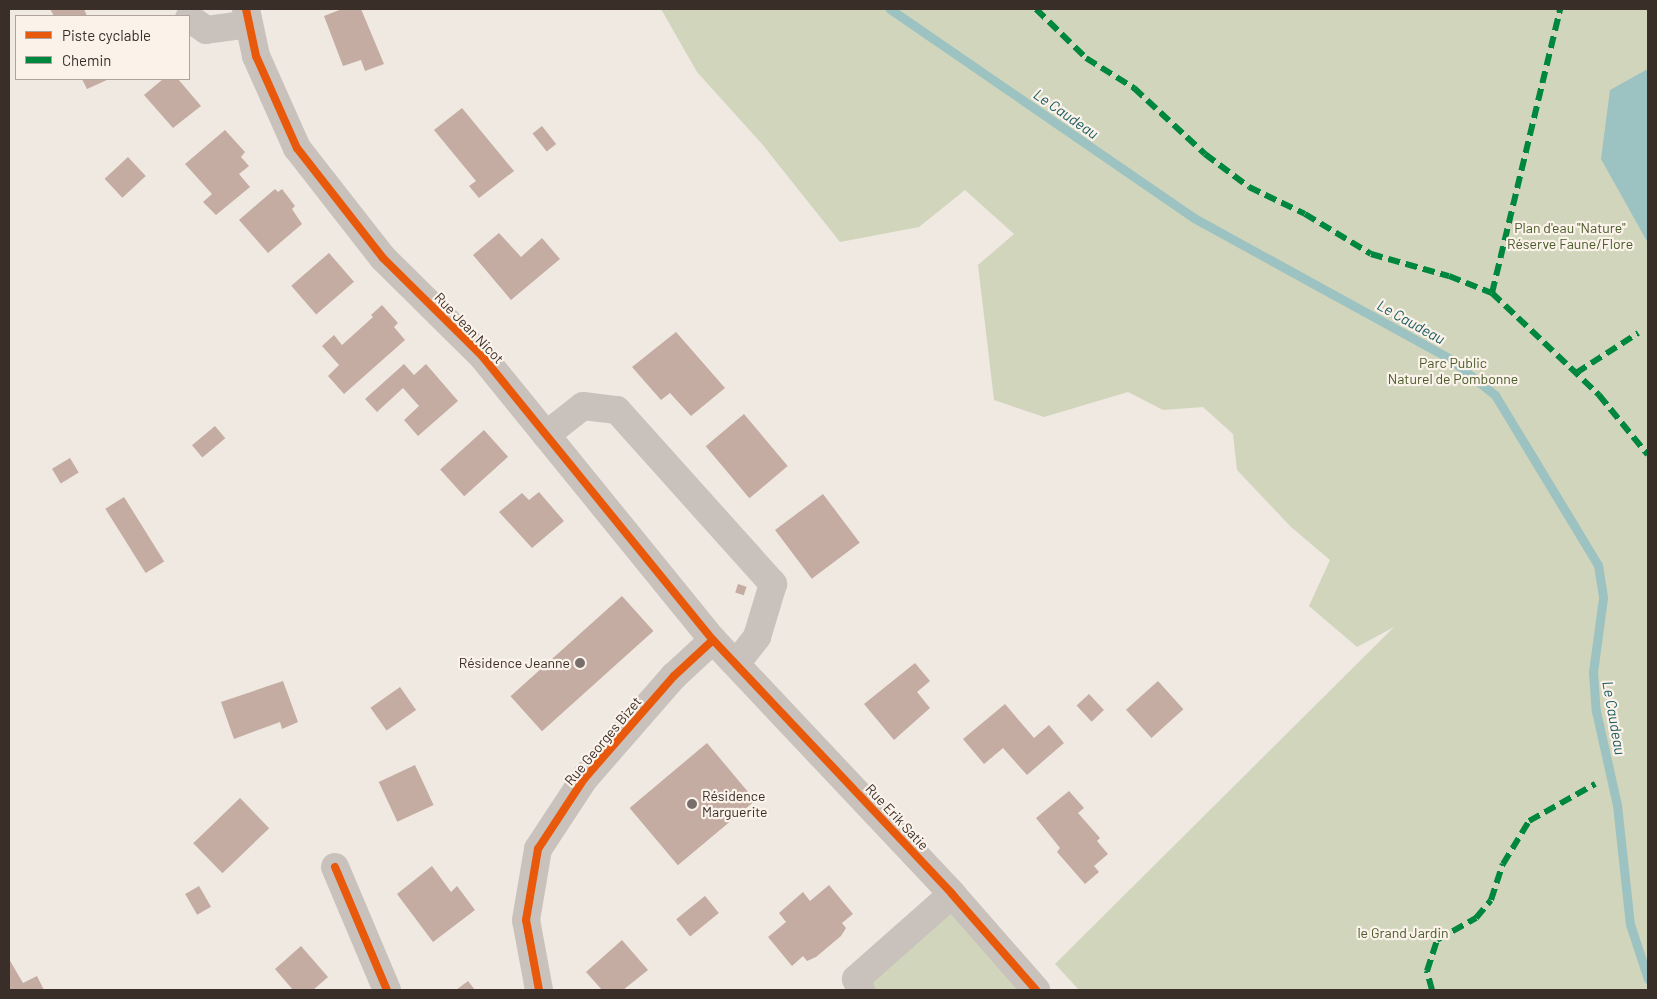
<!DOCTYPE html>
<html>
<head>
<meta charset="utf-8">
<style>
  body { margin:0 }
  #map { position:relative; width:1657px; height:999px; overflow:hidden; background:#efe9e2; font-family:Barlow,sans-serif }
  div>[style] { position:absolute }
  .green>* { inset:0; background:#d1d5bb }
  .water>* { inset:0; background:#9cc2c2 }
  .stream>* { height:9px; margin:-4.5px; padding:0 4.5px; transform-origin:4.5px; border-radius:4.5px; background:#9cc2c2 }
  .building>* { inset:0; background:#c4aca2; transform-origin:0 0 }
  .minor>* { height:28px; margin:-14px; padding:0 14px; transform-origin:14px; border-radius:14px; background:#c9c1bb }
  .quiet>* { height:6px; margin-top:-3px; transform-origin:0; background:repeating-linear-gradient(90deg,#00873e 0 12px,transparent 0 18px) }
  .cycleway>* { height:8px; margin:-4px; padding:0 4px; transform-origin:4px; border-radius:4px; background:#e8590c }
  .dots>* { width:14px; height:14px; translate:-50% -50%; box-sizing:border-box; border:2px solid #fbf3ea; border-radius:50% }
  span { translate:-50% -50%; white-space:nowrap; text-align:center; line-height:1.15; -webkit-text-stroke:4.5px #fbf3ea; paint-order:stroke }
  .park-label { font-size:14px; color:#495a2a }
  .street-label { font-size:14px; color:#3a2e29 }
  .poi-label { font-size:14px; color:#3a2e29 }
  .right { translate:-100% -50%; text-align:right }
  .left { translate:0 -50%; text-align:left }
  .water-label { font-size:15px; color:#1a5b5f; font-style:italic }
  .frame { position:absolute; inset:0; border:10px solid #3a2e29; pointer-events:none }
  .legend { position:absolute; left:15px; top:15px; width:175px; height:65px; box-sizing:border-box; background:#fbf3ea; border:1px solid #aea49d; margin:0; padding:6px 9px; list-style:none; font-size:15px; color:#3a2e29 }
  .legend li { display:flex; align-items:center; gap:10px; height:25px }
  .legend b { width:25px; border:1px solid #aea49d }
</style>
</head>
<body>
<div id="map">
  <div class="green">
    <i style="clip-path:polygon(661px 9px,1648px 9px,1648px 990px,1079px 990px,1055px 964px,1394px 627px,1357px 647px,1309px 606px,1330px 560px,1291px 527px,1237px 470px,1233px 434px,1203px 407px,1163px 410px,1128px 392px,1044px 417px,994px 400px,978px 265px,1014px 234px,965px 190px,919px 227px,840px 242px,762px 144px,697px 72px)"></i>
    <i style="clip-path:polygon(950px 911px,1020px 990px,871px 990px,868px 982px)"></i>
  </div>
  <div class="water">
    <i style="clip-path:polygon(1646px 70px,1648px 70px,1648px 243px,1601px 159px,1610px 90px)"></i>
  </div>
  <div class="stream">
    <i style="left:890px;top:9px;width:369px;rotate:34.5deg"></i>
    <i style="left:1194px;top:218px;width:292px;rotate:28.8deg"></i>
    <i style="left:1450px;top:359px;width:58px;rotate:38.7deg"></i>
    <i style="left:1495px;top:395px;width:199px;rotate:58.8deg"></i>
    <i style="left:1598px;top:565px;width:33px;rotate:81deg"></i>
    <i style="left:1603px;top:598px;width:75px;rotate:97.7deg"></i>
    <i style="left:1593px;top:672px;width:39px;rotate:86deg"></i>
    <i style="left:1596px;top:711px;width:96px;rotate:77.4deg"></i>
    <i style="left:1617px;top:805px;width:120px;rotate:83.8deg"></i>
    <i style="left:1630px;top:924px;width:58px;rotate:71.9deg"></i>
  </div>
  <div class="building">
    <i style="clip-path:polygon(50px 9px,84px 9px,87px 16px,54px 16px)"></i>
    <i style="clip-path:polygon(342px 9px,361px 9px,384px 64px,365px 71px,361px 60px,343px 66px,324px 16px)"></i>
    <i style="clip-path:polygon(82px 79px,109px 79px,87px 89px)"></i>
    <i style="clip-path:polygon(163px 79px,178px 79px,201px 106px,173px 128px,144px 95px)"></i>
    <i style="clip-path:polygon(462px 108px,514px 171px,479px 198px,469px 186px,476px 181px,434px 130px)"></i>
    <i style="left:542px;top:126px;width:23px;height:12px;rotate:52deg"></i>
    <i style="clip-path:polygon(225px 130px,245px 152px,241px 157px,249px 166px,239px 174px,250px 187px,216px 215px,203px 202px,212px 194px,185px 164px)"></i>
    <i style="left:128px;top:157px;width:26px;height:32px;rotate:47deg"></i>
    <i style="clip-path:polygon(275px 189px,278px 192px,282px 189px,295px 206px,292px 209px,302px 224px,268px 253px,239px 220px)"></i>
    <i style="clip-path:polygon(499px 233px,521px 257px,542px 238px,560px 259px,511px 300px,473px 255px)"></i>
    <i style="left:329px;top:253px;width:38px;height:50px;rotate:49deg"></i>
    <i style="clip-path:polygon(382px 305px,398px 323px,394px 327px,405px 340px,344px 394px,328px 376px,339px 365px,322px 346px,334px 335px,342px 345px,373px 317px,371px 315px)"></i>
    <i style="clip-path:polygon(676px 332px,725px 388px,691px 416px,670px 393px,661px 400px,632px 367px)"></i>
    <i style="clip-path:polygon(404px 364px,414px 375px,426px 364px,458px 401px,418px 436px,404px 420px,419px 406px,403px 388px,377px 412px,365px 399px)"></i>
    <i style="left:744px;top:414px;width:68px;height:50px;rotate:50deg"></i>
    <i style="left:215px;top:426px;width:16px;height:30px;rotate:50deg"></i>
    <i style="left:484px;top:430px;width:36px;height:59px;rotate:48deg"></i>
    <i style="left:70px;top:458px;width:17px;height:21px;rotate:59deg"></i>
    <i style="clip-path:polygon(539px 492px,564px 521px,532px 548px,499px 512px,522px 493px,529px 500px)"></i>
    <i style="left:823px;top:494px;width:61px;height:60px;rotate:53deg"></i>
    <i style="left:124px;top:497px;width:76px;height:22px;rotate:58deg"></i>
    <i style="left:738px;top:584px;width:9px;height:9px;rotate:18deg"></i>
    <i style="left:622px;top:596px;width:47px;height:150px;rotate:48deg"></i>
    <i style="clip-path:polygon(915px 663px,930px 681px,917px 692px,930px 708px,894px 740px,864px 704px)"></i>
    <i style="clip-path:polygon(283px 681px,298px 722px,282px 729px,280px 722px,234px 739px,221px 702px)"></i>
    <i style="left:1158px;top:681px;width:38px;height:43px;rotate:48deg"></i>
    <i style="left:400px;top:687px;width:28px;height:36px;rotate:55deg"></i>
    <i style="left:1089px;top:694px;width:22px;height:17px;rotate:47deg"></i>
    <i style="clip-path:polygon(1005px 704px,1034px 738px,1049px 725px,1064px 743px,1027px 775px,1003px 748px,984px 764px,963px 739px)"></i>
    <i style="left:707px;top:743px;width:75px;height:101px;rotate:50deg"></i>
    <i style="left:415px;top:765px;width:44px;height:40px;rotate:65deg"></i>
    <i style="clip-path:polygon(1069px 791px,1084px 808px,1078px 813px,1100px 838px,1097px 841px,1108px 854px,1094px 866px,1099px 872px,1085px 884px,1057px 852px,1060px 848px,1036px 818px)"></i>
    <i style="left:240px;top:798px;width:42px;height:65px;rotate:46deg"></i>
    <i style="clip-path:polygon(432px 866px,451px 892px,457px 886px,475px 910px,433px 942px,397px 894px)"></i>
    <i style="clip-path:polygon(829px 885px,853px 914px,842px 923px,846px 928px,841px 936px,816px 957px,807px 961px,803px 956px,792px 966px,768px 937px,786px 922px,779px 913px,803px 892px,810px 901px)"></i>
    <i style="left:199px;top:886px;width:24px;height:16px;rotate:60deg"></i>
    <i style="left:705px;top:896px;width:22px;height:37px;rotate:51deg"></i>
    <i style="clip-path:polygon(622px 940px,648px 970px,623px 990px,602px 990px,586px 972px)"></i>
    <i style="clip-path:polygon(301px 946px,328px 977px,313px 990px,293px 990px,275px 969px)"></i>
    <i style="clip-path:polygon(9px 959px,23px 983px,37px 976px,44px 990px,9px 990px)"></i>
    <i style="clip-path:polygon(468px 981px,475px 990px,456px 990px)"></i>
  </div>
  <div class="minor">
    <i style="left:246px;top:9px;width:48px;rotate:78deg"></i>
    <i style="left:256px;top:56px;width:101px;rotate:66deg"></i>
    <i style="left:297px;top:148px;width:140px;rotate:52deg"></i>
    <i style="left:383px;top:258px;width:139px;rotate:44.7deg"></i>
    <i style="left:482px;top:356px;width:366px;rotate:50.9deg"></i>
    <i style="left:713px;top:640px;width:349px;rotate:46.7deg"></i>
    <i style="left:952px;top:894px;width:128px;rotate:48.8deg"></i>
    <i style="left:189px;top:18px;width:21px;rotate:35deg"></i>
    <i style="left:206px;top:30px;width:43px;rotate:-7.9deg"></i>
    <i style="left:546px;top:435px;width:47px;rotate:-38.1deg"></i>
    <i style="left:583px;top:406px;width:34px;rotate:7deg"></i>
    <i style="left:617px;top:410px;width:234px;rotate:48.1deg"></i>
    <i style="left:773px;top:584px;width:55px;rotate:106.8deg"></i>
    <i style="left:757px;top:637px;width:33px;rotate:128deg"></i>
    <i style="left:335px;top:867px;width:134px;rotate:67.1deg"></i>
    <i style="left:539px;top:990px;width:71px;rotate:-100.5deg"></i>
    <i style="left:526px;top:920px;width:72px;rotate:-80.4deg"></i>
    <i style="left:538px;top:849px;width:84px;rotate:-56.7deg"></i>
    <i style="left:584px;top:779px;width:137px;rotate:-48.9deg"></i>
    <i style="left:674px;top:676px;width:53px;rotate:-42.7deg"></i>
    <i style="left:861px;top:990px;width:12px;rotate:-114deg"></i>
    <i style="left:856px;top:979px;width:128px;rotate:-41.5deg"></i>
  </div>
  <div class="quiet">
    <i style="left:1036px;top:9px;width:70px;rotate:44.4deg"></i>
    <i style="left:1086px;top:58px;width:57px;rotate:32deg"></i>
    <i style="left:1134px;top:88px;width:97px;rotate:42.9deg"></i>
    <i style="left:1205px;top:154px;width:55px;rotate:36.9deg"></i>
    <i style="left:1249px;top:187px;width:62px;rotate:25.7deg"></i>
    <i style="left:1305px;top:214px;width:77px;rotate:31.2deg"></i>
    <i style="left:1371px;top:254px;width:81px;rotate:15.8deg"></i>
    <i style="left:1449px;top:276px;width:46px;rotate:21.6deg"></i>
    <i style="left:1492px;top:293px;width:148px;rotate:43.6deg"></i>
    <i style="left:1599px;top:395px;width:77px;rotate:50.8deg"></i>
    <i style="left:1492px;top:293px;width:292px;rotate:-76.5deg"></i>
    <i style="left:1576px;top:373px;width:74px;rotate:-32.8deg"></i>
    <i style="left:1432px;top:990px;width:20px;rotate:-105deg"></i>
    <i style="left:1427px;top:971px;width:33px;rotate:-72deg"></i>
    <i style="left:1437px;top:940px;width:45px;rotate:-29.4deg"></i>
    <i style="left:1476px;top:918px;width:23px;rotate:-50deg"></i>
    <i style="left:1491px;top:900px;width:38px;rotate:-72deg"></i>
    <i style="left:1503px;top:864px;width:50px;rotate:-58.8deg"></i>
    <i style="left:1529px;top:821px;width:76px;rotate:-29.3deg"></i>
  </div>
  <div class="cycleway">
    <i style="left:246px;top:9px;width:48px;rotate:78deg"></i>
    <i style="left:256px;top:56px;width:101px;rotate:66deg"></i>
    <i style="left:297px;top:148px;width:140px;rotate:52deg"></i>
    <i style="left:383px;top:258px;width:139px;rotate:44.7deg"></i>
    <i style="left:482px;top:356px;width:366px;rotate:50.9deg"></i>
    <i style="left:713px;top:640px;width:349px;rotate:46.7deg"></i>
    <i style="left:952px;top:894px;width:128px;rotate:48.8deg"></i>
    <i style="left:335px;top:867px;width:134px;rotate:67.1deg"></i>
    <i style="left:539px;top:990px;width:71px;rotate:-100.5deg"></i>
    <i style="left:526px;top:920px;width:72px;rotate:-80.4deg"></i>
    <i style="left:538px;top:849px;width:84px;rotate:-56.7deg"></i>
    <i style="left:584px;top:779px;width:137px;rotate:-48.9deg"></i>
    <i style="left:674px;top:676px;width:53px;rotate:-42.7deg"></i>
  </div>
  <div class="dots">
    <i style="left:580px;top:663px;background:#796f6a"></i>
    <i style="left:692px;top:804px;background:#796f6a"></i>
  </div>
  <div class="park-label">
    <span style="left:1570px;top:236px">Plan d'eau "Nature"<br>Réserve Faune/Flore</span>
    <span style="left:1453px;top:371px">Parc Public<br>Naturel de Pombonne</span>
    <span style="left:1403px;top:933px">le Grand Jardin</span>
  </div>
  <div class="street-label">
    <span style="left:469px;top:328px;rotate:46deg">Rue Jean Nicot</span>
    <span style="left:603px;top:741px;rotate:-50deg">Rue Georges Bizet</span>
    <span style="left:897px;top:817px;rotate:47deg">Rue Erik Satie</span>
  </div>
  <div class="poi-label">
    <span class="right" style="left:570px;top:663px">Résidence Jeanne</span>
    <span class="left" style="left:702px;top:804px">Résidence<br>Marguerite</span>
  </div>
  <div class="water-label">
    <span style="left:1066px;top:114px;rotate:35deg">Le Caudeau</span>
    <span style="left:1411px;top:322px;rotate:29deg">Le Caudeau</span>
    <span style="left:1614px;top:718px;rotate:80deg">Le Caudeau</span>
  </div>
  <div class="frame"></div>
  <ul class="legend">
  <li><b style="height:6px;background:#e8590c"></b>Piste cyclable</li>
  <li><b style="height:6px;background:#00873e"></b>Chemin</li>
  </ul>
</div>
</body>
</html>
